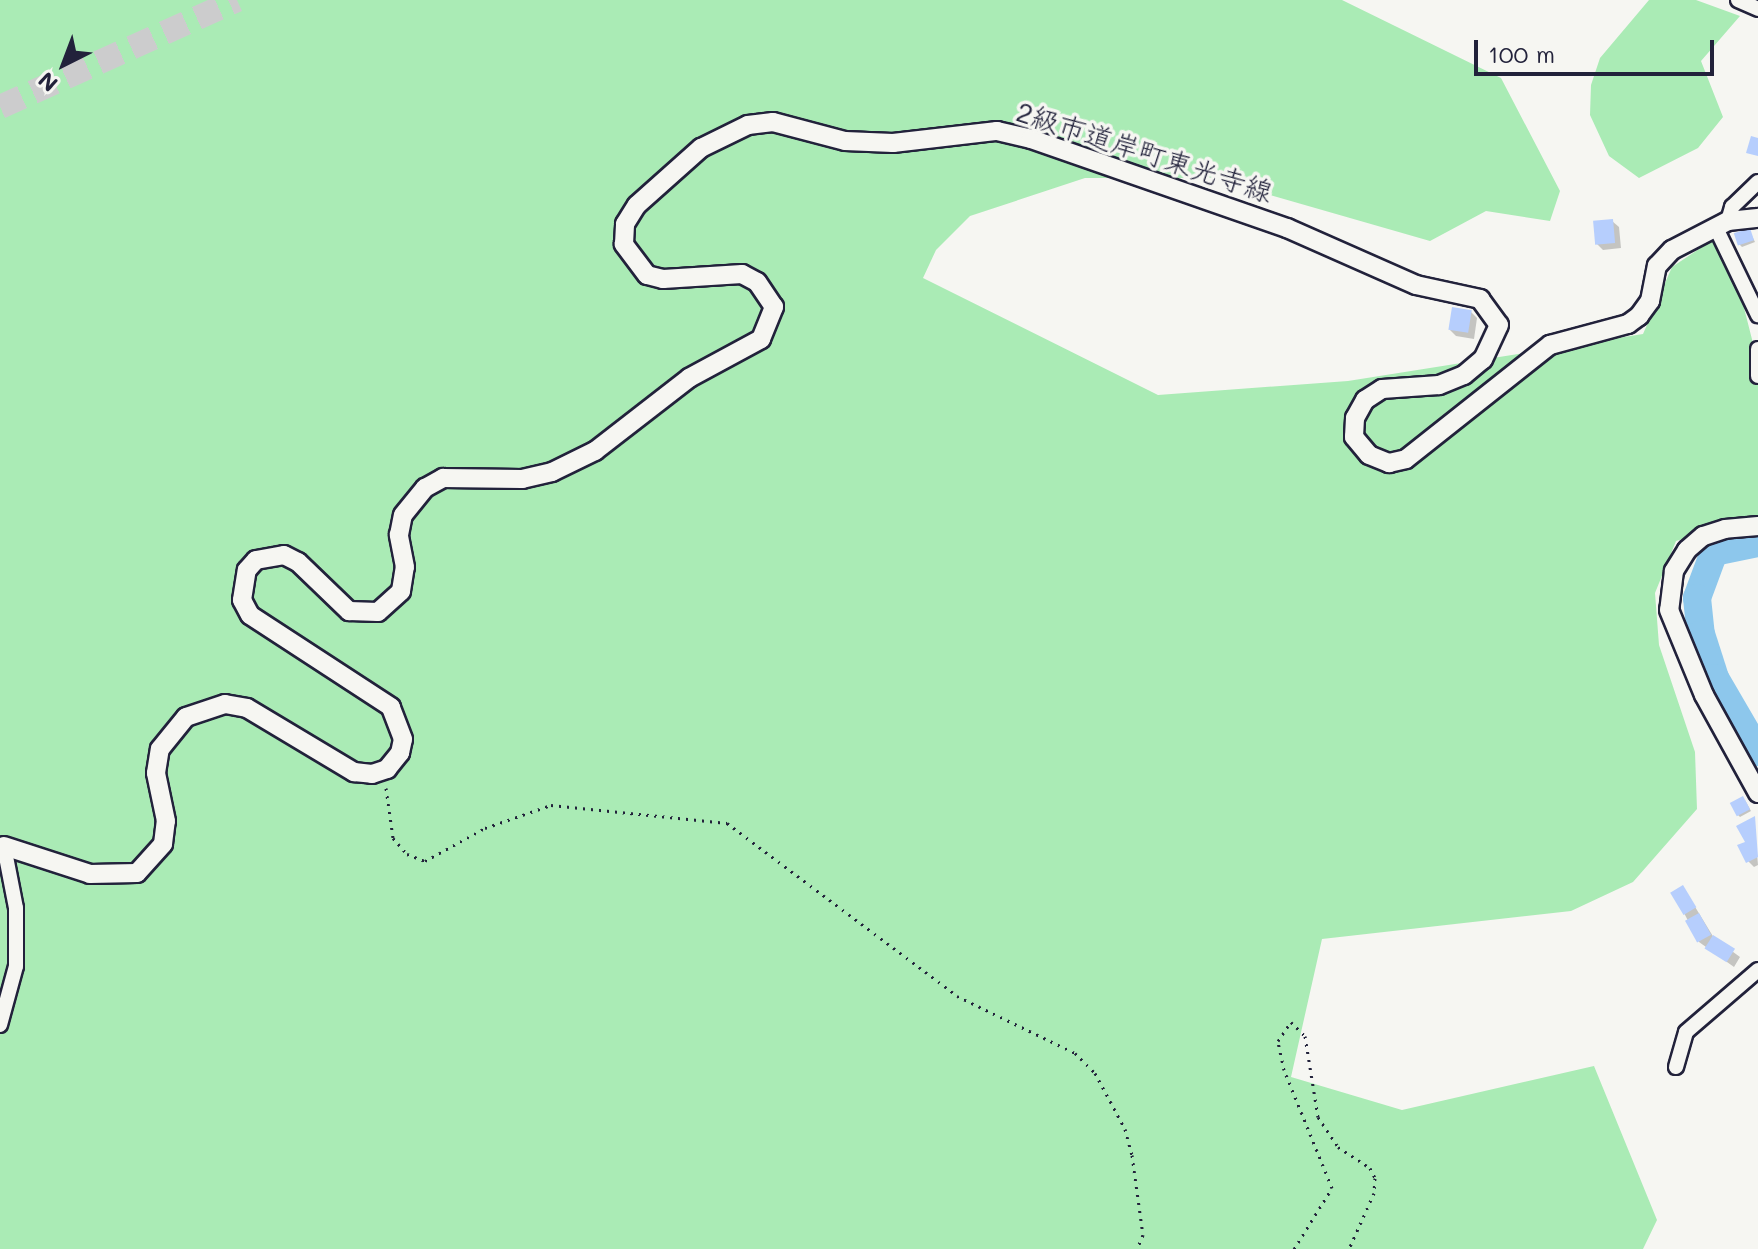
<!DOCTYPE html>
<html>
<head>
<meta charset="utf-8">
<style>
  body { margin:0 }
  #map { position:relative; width:1758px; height:1249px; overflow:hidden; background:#f6f6f2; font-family:Mali,"Klee One",sans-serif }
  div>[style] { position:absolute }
  .green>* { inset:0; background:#aaebb5 }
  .shadow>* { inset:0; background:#0003 }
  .river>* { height:28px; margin:-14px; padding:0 14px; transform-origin:14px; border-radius:14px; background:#8dc7ec }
  .building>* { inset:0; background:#b6cefd; transform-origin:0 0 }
  .highway-tunnel>* { height:24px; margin-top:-12px; transform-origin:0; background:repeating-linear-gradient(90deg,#cccccd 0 24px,transparent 0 36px) }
  .path>* { height:3px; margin-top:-1.5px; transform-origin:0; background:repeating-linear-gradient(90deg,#22223b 0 2px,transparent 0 8px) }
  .roads { filter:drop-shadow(2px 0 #22223b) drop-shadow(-2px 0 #22223b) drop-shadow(0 2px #22223b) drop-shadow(0 -2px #22223b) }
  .street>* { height:14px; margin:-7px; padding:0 7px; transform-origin:7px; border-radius:7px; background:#f6f6f2 }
  .secondary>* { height:18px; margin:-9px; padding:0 9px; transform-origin:9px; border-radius:9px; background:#f6f6f2 }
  span { translate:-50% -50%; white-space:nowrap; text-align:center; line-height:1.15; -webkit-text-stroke:7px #f6f6f2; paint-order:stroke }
  .street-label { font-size:28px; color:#22223b }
  .north { position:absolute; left:24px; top:24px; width:80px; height:80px; -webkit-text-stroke:6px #f6f6f2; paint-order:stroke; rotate:222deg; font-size:22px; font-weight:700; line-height:32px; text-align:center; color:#22223b }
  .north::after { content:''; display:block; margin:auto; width:28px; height:36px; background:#22223b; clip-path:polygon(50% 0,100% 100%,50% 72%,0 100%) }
  .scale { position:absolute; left:1474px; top:40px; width:240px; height:36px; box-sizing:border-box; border:4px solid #22223b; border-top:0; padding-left:10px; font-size:24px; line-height:28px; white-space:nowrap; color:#22223b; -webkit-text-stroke:6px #f6f6f2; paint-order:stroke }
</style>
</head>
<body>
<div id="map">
  <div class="green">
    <i style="clip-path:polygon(0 0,1342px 0,1501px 78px,1560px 191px,1550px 221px,1486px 211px,1430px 241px,1211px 178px,1085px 178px,970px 216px,936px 250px,923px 278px,1158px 395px,1348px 381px,1643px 334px,1672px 267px,1714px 239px,1741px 296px,1758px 363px,1758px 516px,1676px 541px,1655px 593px,1659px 645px,1695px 752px,1697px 809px,1633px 882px,1571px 911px,1322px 939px,1291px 1077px,1402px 1110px,1594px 1066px,1657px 1220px,1643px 1249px,0 1249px)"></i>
    <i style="clip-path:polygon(1649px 0,1696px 0,1740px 16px,1701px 61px,1723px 117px,1698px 148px,1639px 178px,1609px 156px,1590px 115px,1591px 85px,1600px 58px)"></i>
  </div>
  <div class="shadow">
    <i style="clip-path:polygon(1612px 221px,1619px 227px,1621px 248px,1603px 250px,1597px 244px)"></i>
    <i style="clip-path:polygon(1749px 230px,1755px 242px,1742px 247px,1739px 244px)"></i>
    <i style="clip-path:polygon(1471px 312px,1477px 318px,1474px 339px,1456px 336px,1450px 330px)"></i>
    <i style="clip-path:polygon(1745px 800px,1751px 811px,1740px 817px,1738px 815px)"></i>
    <i style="clip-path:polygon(1754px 819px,1758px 865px,1754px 867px,1748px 861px,1747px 842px)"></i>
    <i style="clip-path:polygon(1683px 887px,1714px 938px,1740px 957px,1734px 967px,1699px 942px,1684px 913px)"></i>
  </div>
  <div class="river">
    <i style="left:1758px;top:543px;width:45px;rotate:168.4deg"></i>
    <i style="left:1714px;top:552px;width:49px;rotate:110.3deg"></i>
    <i style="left:1697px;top:598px;width:36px;rotate:84deg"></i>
    <i style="left:1701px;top:634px;width:46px;rotate:72.3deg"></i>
    <i style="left:1715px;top:678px;width:86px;rotate:59.8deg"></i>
  </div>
  <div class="building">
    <i style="clip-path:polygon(1751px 136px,1758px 138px,1758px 156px,1746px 153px)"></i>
    <i style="left:1613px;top:219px;width:24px;height:20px;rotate:85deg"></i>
    <i style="left:1750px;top:228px;width:13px;height:17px;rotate:72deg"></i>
    <i style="left:1452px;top:307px;width:20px;height:23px;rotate:9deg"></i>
    <i style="left:1743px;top:796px;width:15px;height:15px;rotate:62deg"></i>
    <i style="clip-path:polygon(1755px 816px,1758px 857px,1746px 863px,1737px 845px,1745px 842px,1736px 826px)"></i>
    <i style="left:1683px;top:885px;width:26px;height:15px;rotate:59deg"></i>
    <i style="left:1699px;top:913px;width:25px;height:16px;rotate:61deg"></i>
    <i style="left:1713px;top:935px;width:26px;height:16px;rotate:32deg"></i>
  </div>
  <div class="highway-tunnel">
    <i style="left:0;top:107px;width:260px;rotate:-24.3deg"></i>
  </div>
  <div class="path">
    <i style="left:386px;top:788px;width:50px;rotate:82deg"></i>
    <i style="left:393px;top:838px;width:21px;rotate:49deg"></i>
    <i style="left:407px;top:854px;width:19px;rotate:21deg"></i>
    <i style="left:425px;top:861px;width:68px;rotate:-28.8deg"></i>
    <i style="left:485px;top:828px;width:70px;rotate:-19.2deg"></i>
    <i style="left:551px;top:805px;width:177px;rotate:5.8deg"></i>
    <i style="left:727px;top:823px;width:288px;rotate:36.9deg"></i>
    <i style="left:957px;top:996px;width:131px;rotate:25.8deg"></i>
    <i style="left:1075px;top:1053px;width:28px;rotate:45deg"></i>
    <i style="left:1095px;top:1073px;width:64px;rotate:61.8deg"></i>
    <i style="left:1125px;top:1129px;width:27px;rotate:75deg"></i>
    <i style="left:1132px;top:1155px;width:81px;rotate:82.2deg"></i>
    <i style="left:1143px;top:1235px;width:15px;rotate:113deg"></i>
    <i style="left:1294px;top:1249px;width:72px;rotate:-58.1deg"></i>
    <i style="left:1332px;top:1188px;width:127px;rotate:-112.1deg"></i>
    <i style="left:1284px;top:1070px;width:30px;rotate:-102deg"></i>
    <i style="left:1278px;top:1041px;width:23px;rotate:-56deg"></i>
    <i style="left:1291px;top:1022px;width:20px;rotate:45deg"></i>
    <i style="left:1305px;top:1036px;width:82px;rotate:80.9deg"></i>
    <i style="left:1318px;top:1117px;width:36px;rotate:56deg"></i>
    <i style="left:1338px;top:1147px;width:38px;rotate:33deg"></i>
    <i style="left:1370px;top:1168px;width:11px;rotate:63deg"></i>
    <i style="left:1375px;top:1178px;width:15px;rotate:94deg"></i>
    <i style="left:1374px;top:1193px;width:61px;rotate:114.1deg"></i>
  </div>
  <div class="roads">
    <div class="street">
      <i style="left:1738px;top:0;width:22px;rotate:24deg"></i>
      <i style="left:1728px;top:221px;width:15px;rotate:-74deg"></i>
      <i style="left:1732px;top:207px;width:36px;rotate:-44deg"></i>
      <i style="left:1716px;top:228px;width:97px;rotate:64.2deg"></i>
      <i style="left:1758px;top:349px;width:27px;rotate:90deg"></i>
      <i style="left:0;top:1025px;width:61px;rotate:-74.8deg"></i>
      <i style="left:16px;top:966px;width:58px;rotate:-90deg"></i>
      <i style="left:16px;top:908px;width:63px;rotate:-101deg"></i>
      <i style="left:1676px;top:1067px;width:36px;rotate:-74deg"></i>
      <i style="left:1686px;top:1032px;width:95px;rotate:-40.7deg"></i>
    </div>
    <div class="secondary">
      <i style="left:1758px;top:526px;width:33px;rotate:175deg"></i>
      <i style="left:1725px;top:529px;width:23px;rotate:162deg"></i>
      <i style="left:1703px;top:536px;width:21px;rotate:139deg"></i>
      <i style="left:1687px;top:550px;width:25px;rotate:122deg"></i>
      <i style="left:1674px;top:571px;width:39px;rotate:97deg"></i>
      <i style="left:1669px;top:610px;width:92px;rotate:67.6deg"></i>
      <i style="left:1704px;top:695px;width:112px;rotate:61.1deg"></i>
      <i style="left:4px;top:846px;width:90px;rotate:18deg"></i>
      <i style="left:90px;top:874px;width:47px;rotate:-1.2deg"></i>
      <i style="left:137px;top:873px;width:39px;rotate:-48deg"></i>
      <i style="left:163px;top:844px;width:23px;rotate:-83deg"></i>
      <i style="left:166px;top:821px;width:49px;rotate:-101.8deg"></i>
      <i style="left:156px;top:773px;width:24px;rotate:-81deg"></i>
      <i style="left:160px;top:749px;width:41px;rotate:-50.9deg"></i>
      <i style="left:186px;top:717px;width:41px;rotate:-18.4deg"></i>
      <i style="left:225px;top:704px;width:22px;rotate:10deg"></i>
      <i style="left:247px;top:708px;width:125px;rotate:30.9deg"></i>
      <i style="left:354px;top:772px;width:18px;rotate:6deg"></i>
      <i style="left:372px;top:774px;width:16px;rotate:-18deg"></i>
      <i style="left:387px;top:769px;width:21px;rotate:-51deg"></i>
      <i style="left:400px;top:753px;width:14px;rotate:-78deg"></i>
      <i style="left:403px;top:739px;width:34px;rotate:-111deg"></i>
      <i style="left:391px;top:707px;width:168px;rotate:-146.9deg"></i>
      <i style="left:250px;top:615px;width:17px;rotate:-118deg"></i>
      <i style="left:242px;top:600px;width:30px;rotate:-81deg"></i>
      <i style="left:247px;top:570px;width:13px;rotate:-48deg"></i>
      <i style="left:256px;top:560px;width:28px;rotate:-10deg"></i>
      <i style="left:284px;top:555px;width:16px;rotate:27deg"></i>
      <i style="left:298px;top:562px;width:71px;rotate:43.9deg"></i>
      <i style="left:349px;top:611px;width:29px;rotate:2deg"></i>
      <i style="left:378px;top:612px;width:31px;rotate:-42deg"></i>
      <i style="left:401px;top:591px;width:24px;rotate:-81deg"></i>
      <i style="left:405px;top:567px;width:33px;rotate:-101deg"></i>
      <i style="left:399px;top:535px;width:20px;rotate:-79deg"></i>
      <i style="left:403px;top:515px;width:35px;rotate:-51deg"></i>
      <i style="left:425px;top:488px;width:21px;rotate:-29deg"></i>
      <i style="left:443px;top:478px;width:79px;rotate:0.7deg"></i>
      <i style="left:522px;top:479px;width:31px;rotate:-13deg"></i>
      <i style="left:552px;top:472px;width:48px;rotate:-26deg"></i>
      <i style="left:595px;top:451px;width:119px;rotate:-37.8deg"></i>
      <i style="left:689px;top:378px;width:82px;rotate:-28.4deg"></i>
      <i style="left:761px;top:339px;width:35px;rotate:-68deg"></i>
      <i style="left:774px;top:307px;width:30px;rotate:-124deg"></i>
      <i style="left:757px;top:282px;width:17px;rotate:-152deg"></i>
      <i style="left:742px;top:274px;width:79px;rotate:176.4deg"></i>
      <i style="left:663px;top:279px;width:16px;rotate:-166deg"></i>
      <i style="left:647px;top:275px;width:39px;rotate:-127deg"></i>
      <i style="left:624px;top:244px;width:20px;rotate:-87deg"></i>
      <i style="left:625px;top:224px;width:22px;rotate:-58deg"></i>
      <i style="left:637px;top:205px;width:86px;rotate:-41.7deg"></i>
      <i style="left:701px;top:148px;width:52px;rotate:-26.1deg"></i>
      <i style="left:748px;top:125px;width:25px;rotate:-7deg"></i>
      <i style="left:773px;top:122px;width:74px;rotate:14.8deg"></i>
      <i style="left:845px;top:141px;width:48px;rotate:2.4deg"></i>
      <i style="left:893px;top:143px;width:105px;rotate:-6.6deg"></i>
      <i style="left:997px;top:131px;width:35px;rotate:13deg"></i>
      <i style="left:1031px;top:139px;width:271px;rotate:19.2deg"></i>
      <i style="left:1287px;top:228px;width:141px;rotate:23.8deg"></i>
      <i style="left:1416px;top:285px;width:66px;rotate:12.3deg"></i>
      <i style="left:1480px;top:299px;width:32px;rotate:54deg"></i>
      <i style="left:1499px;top:325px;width:38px;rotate:115deg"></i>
      <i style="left:1483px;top:359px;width:25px;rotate:140deg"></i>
      <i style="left:1464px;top:375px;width:27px;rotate:158deg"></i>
      <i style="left:1439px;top:385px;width:57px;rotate:176deg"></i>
      <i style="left:1382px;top:389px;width:20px;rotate:147deg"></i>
      <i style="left:1365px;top:400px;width:21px;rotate:119deg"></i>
      <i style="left:1355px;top:418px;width:19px;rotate:93deg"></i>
      <i style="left:1354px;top:437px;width:23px;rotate:50deg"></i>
      <i style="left:1369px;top:455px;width:22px;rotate:22deg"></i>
      <i style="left:1389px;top:463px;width:17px;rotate:-13deg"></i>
      <i style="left:1406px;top:459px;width:184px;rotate:-38.4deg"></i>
      <i style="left:1550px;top:345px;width:81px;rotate:-15.1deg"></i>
      <i style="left:1628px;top:324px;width:14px;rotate:-36deg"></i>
      <i style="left:1639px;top:316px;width:19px;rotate:-54deg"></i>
      <i style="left:1650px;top:301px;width:36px;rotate:-79deg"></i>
      <i style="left:1657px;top:266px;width:22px;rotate:-47deg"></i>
      <i style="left:1672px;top:250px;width:63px;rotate:-27.4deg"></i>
      <i style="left:1728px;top:221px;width:30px;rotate:-6deg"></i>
    </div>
  </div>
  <div class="street-label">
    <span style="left:1145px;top:151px;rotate:18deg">2級市道岸町東光寺線</span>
  </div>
  <div class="north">N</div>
  <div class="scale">100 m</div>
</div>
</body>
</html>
